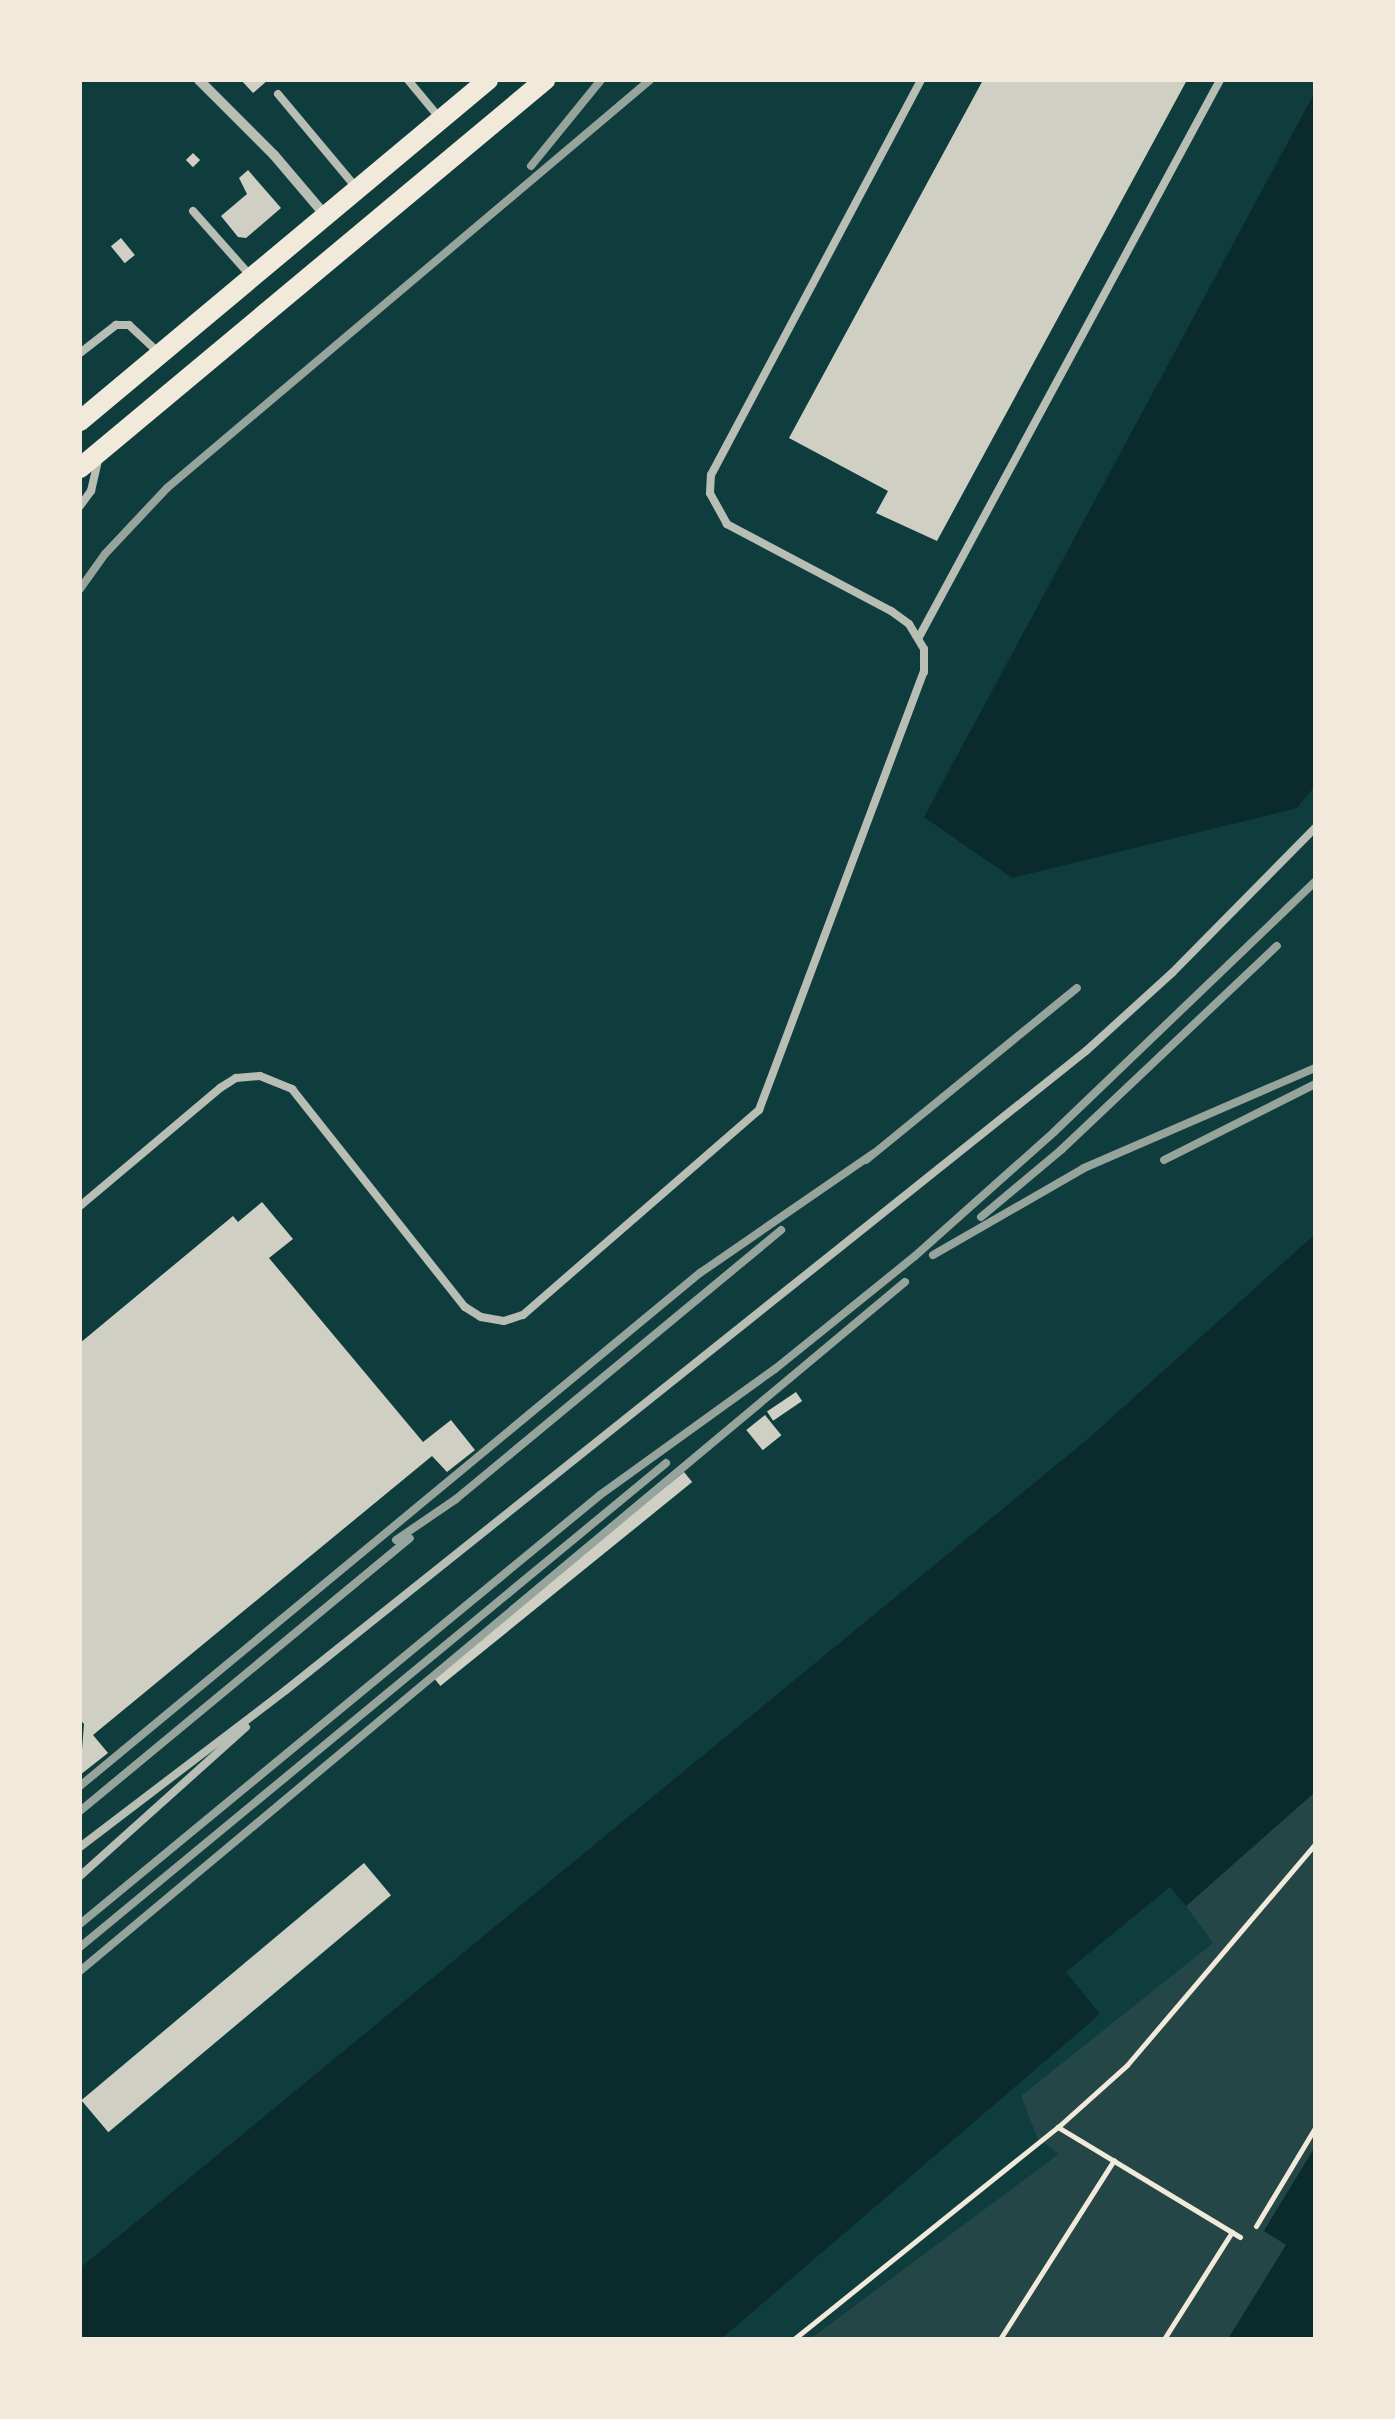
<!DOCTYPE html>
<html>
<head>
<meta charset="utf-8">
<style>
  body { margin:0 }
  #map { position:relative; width:1395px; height:2419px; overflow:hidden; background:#0f3d3e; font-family:Manrope,sans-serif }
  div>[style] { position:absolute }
  .green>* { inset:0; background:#244646 }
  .water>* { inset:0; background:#0a2a2b }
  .building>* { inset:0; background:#cfcfc3; transform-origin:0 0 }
  .path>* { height:5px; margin:-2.5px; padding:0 2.5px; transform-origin:2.5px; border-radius:2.5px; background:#f1e9da }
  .service>* { height:8px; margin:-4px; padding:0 4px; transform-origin:4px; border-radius:4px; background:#b8beb3 }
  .minor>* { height:10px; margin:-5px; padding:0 5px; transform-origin:5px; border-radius:5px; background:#b8beb3 }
  .secondary>* { height:20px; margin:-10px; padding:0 10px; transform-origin:10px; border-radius:10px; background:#f1e9da }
  .rail>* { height:8px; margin:-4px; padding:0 4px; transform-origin:4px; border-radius:4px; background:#97a49c }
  span { translate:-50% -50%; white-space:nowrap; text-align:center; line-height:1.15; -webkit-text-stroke:10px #f1e9da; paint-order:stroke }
  .frame { position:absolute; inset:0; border:82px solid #f1e9da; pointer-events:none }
</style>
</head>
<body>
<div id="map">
  <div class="green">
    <i style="clip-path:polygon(1315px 1792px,1315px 2147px,1264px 2230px,1287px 2244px,1228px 2339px,810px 2339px,1059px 2154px,1037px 2137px,1021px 2096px,1213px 1943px,1186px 1906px)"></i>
  </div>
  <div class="water">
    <i style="clip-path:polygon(1315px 92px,1315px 786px,1297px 808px,1012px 878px,924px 817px)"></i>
    <i style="clip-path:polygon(1315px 1234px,1315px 1792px,1186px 1906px,1170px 1887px,1066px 1972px,1100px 2014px,721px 2339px,80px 2339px,80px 2268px,1090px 1437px)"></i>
    <i style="clip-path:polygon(1315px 2147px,1315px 2339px,1228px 2339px,1286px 2245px,1264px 2231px)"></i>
  </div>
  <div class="building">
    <i style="clip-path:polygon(241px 80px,268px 80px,253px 93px)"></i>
    <i style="clip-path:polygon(983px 80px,1187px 80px,937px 541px,876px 513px,888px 491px,789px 438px)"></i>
    <i style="left:193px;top:153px;width:10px;height:10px;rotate:45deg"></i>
    <i style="clip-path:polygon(248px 170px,281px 208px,246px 238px,238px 237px,221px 216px,247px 194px,239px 178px)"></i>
    <i style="left:121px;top:238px;width:22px;height:13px;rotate:51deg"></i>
    <i style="clip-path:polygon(262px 1202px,293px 1239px,269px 1258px,423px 1442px,451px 1420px,475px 1450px,447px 1472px,432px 1456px,93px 1735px,108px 1753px,80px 1775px,84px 1724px,80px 1720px,80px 1343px,233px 1216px,238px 1222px)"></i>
    <i style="left:796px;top:1392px;width:11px;height:35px;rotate:56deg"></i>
    <i style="left:765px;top:1415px;width:26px;height:24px;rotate:51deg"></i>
    <i style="left:684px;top:1472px;width:13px;height:324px;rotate:51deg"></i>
    <i style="left:364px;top:1863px;width:42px;height:369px;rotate:50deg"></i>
  </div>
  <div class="path">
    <i style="left:1256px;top:2226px;width:114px;rotate:-59deg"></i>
    <i style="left:1240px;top:2237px;width:213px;rotate:-148.9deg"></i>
    <i style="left:1058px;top:2127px;width:93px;rotate:-41.9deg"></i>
    <i style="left:1127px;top:2065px;width:290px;rotate:-49.6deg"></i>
    <i style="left:794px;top:2339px;width:339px;rotate:-38.8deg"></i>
    <i style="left:1000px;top:2339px;width:212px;rotate:-57.5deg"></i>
    <i style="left:1164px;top:2339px;width:127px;rotate:-57.6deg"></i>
  </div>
  <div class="service">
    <i style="left:408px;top:80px;width:47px;rotate:50.2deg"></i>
    <i style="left:278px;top:94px;width:120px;rotate:50.1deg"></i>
    <i style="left:193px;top:211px;width:84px;rotate:48.4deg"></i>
    <i style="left:80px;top:353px;width:46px;rotate:-37.9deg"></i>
    <i style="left:116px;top:325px;width:13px"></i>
    <i style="left:129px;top:325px;width:42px;rotate:43.1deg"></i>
    <i style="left:80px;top:506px;width:19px;rotate:-54deg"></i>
    <i style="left:91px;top:491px;width:32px;rotate:-77deg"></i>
    <i style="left:919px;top:637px;width:633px;rotate:-61.61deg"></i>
    <i style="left:80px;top:1206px;width:183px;rotate:-40.1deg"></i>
    <i style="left:220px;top:1088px;width:19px;rotate:-32deg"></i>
    <i style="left:236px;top:1078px;width:24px;rotate:-5deg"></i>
    <i style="left:260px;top:1076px;width:35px;rotate:22deg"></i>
    <i style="left:292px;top:1089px;width:278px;rotate:51.6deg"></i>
    <i style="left:465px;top:1307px;width:19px;rotate:32deg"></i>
    <i style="left:481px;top:1317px;width:23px;rotate:10deg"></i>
    <i style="left:504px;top:1321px;width:20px;rotate:-18deg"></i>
    <i style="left:523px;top:1315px;width:313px;rotate:-41deg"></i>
    <i style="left:759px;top:1110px;width:468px;rotate:-69.4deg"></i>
    <i style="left:924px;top:672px;width:23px;rotate:-90deg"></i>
    <i style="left:924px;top:649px;width:29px;rotate:-121deg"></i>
    <i style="left:909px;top:624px;width:22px;rotate:-144deg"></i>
    <i style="left:891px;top:611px;width:186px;rotate:-152.1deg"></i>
    <i style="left:727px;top:524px;width:35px;rotate:-119deg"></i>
    <i style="left:710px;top:493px;width:18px;rotate:-87deg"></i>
    <i style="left:711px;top:475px;width:447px;rotate:-62deg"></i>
    <i style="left:80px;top:1847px;width:259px;rotate:-37.3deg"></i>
    <i style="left:286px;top:1690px;width:1024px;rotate:-38.62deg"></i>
    <i style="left:1086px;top:1051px;width:116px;rotate:-42.2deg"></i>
    <i style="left:1172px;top:973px;width:204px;rotate:-45.4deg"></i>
    <i style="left:80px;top:1876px;width:223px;rotate:-41.9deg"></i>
  </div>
  <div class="minor">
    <i style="left:199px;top:80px;width:106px;rotate:45deg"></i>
    <i style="left:274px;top:155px;width:80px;rotate:49.6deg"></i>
  </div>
  <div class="secondary">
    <i style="left:80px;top:421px;width:532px;rotate:-39.89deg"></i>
    <i style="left:80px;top:468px;width:606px;rotate:-39.84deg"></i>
  </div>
  <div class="rail">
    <i style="left:531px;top:166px;width:111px;rotate:-50.9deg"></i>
    <i style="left:80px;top:589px;width:43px;rotate:-54.5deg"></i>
    <i style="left:105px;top:554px;width:91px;rotate:-46.8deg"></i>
    <i style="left:167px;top:488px;width:632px;rotate:-40.19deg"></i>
    <i style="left:866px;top:1160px;width:272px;rotate:-39.2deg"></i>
    <i style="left:1164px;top:1160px;width:169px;rotate:-26.7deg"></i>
    <i style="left:981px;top:1217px;width:104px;rotate:-39.9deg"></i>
    <i style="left:1061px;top:1150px;width:297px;rotate:-43.4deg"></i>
    <i style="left:933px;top:1255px;width:174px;rotate:-29.9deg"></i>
    <i style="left:1084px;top:1168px;width:252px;rotate:-23.4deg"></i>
    <i style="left:396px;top:1540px;width:73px;rotate:-34.3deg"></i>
    <i style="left:456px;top:1499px;width:422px;rotate:-39.6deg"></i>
    <i style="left:80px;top:1786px;width:805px;rotate:-39.61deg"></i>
    <i style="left:700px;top:1273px;width:211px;rotate:-34.6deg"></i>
    <i style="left:80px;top:1811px;width:428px;rotate:-39.6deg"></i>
    <i style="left:80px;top:1924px;width:674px;rotate:-39.52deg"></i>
    <i style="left:600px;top:1495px;width:216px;rotate:-35.8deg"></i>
    <i style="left:775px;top:1369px;width:180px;rotate:-38.9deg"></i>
    <i style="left:915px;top:1256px;width:186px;rotate:-41.7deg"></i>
    <i style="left:1054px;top:1132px;width:361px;rotate:-43.8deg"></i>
    <i style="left:80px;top:1947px;width:760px;rotate:-39.55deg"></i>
    <i style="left:80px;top:1971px;width:1075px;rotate:-39.87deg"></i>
  </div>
  <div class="frame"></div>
</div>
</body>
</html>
